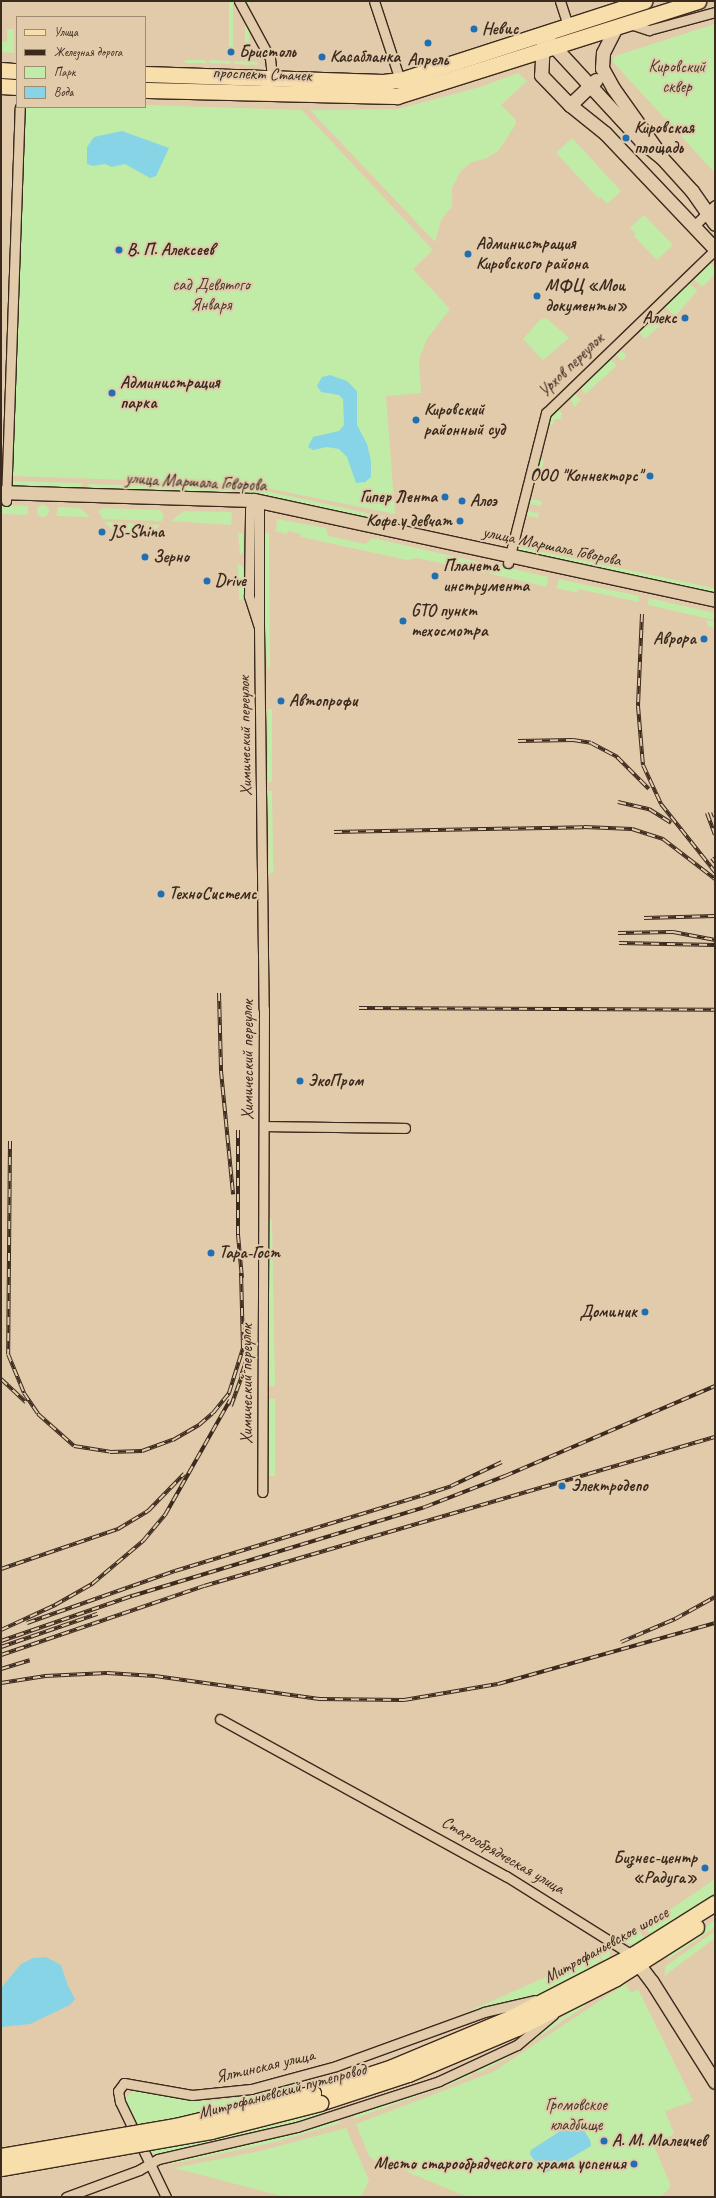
<!DOCTYPE html>
<html>
<head>
<meta charset="utf-8">
<style>
  body { margin:0 }
  #map { position:relative; width:716px; height:2198px; overflow:hidden; background:#e2cbab; font-family:Caveat,sans-serif }
  div>[style] { position:absolute }
  .green>* { inset:0; background:#c0eca8; transform-origin:0 0 }
  .round { border-radius:50% }
  .water>* { inset:0; background:#87d4e6 }
  .roads { filter:drop-shadow(1px 0 #3b2a1e) drop-shadow(-1px 0 #3b2a1e) drop-shadow(0 1px #3b2a1e) drop-shadow(0 -1px #3b2a1e) }
  .street>* { height:9px; margin:-4.5px; padding:0 4.5px; transform-origin:4.5px; border-radius:4.5px; background:#e2cbab }
  .secondary>* { height:13px; margin:-6.5px; padding:0 6.5px; transform-origin:6.5px; border-radius:6.5px; background:#e2cbab }
  .primary>* { height:15px; margin:-7.5px; padding:0 7.5px; transform-origin:7.5px; border-radius:7.5px; background:#f8deab }
  .rail>* { height:4px; margin-top:-2px; transform-origin:0; background:repeating-linear-gradient(90deg,#e2cbab 0 8px,#3b2a1e 0 16px); box-sizing:border-box; border-block:1px solid #3b2a1e }
  .bridges { filter:drop-shadow(1px 0 #3b2a1e) drop-shadow(-1px 0 #3b2a1e) drop-shadow(0 1px #3b2a1e) drop-shadow(0 -1px #3b2a1e) }
  .primary-bridge>* { height:15px; margin:-7.5px; padding:0 7.5px; transform-origin:7.5px; border-radius:7.5px; background:#f8deab }
  .dots>* { width:11px; height:11px; translate:-50% -50%; box-sizing:border-box; border:2px solid #e2cbab; border-radius:50% }
  span { translate:-50% -50%; white-space:nowrap; text-align:center; line-height:1.15; -webkit-text-stroke:4px #e2cbab; paint-order:stroke }
  .poi-label { font-size:17px; color:#3b2a1e; font-weight:700 }
  .left { translate:0 -50%; text-align:left }
  .right { translate:-100% -50%; text-align:right }
  .park-label { font-size:17px; color:#483d2c }
  .street-label { font-size:17px; color:#3b2a1e }
  .frame { position:absolute; inset:0; border:2px solid #3b2a1e; pointer-events:none }
  .legend { position:absolute; left:16px; top:16px; width:130px; height:92px; box-sizing:border-box; background:#e2cbab; border:1px solid #9f8b73; margin:0; padding:5px 7px; list-style:none; font-size:12px; color:#3b2a1e }
  .legend li { display:flex; align-items:center; gap:8px; height:20px }
  .legend b { width:20px; border:1px solid #9f8b73 }
</style>
</head>
<body>
<div id="map">
  <div class="green">
    <i style="left:229px;top:1px;width:4px;height:51px"></i>
    <i style="left:245px;top:1px;width:4px;height:64px"></i>
    <i style="clip-path:polygon(715px 24px,715px 173px,612px 61px,615px 56px)"></i>
    <i style="clip-path:polygon(7px 29px,14px 29px,14px 53px,1px 52px,1px 42px,7px 42px)"></i>
    <i style="left:185px;top:60px;width:21px;height:3px"></i>
    <i style="left:209px;top:60px;width:22px;height:3px;rotate:3deg"></i>
    <i style="left:234px;top:61px;width:24px;height:3px;rotate:2deg"></i>
    <i style="clip-path:polygon(518px 73px,527px 81px,501px 105px,515px 119px,516px 124px,498px 151px,487px 158px,470px 163px,461px 171px,452px 188px,452px 206px,441px 220px,435px 242px,310px 110px,398px 109px,480px 87px)"></i>
    <i style="clip-path:polygon(145px 105px,302px 110px,433px 250px,413px 269px,450px 309px,427px 339px,419px 360px,421px 393px,386px 396px,395px 514px,246px 484px,12px 476px,26px 107px,145px 107px)"></i>
    <i style="clip-path:polygon(572px 138px,621px 191px,607px 204px,601px 197px,599px 199px,556px 153px)"></i>
    <i style="clip-path:polygon(644px 215px,673px 245px,657px 260px,634px 236px,636px 234px,630px 228px)"></i>
    <i style="clip-path:polygon(709px 262px,715px 267px,715px 275px,702px 287px,692px 277px)"></i>
    <i style="left:688px;top:282px;width:13px;height:34px;rotate:42deg"></i>
    <i style="left:664px;top:312px;width:8px;height:32px;rotate:50deg"></i>
    <i style="clip-path:polygon(546px 318px,569px 338px,543px 360px,523px 339px,540px 320px)"></i>
    <i style="clip-path:polygon(619px 347px,616px 351px,619px 354px,621px 350px,627px 356px,622px 361px,614px 352px)"></i>
    <i style="left:608px;top:356px;width:13px;height:42px;rotate:48deg"></i>
    <i style="clip-path:polygon(572px 391px,581px 400px,574px 407px,571px 399px)"></i>
    <i style="clip-path:polygon(559px 410px,562px 413px,561px 419px,554px 419px,553px 425px,548px 424px,548px 419px)"></i>
    <i style="clip-path:polygon(539px 459px,544px 460px,541px 474px,535px 473px)"></i>
    <i style="clip-path:polygon(10px 481px,82px 483px,81px 487px,79px 490px,10px 486px)"></i>
    <i style="clip-path:polygon(88px 484px,233px 488px,233px 494px,90px 491px)"></i>
    <i style="clip-path:polygon(238px 488px,271px 492px,394px 519px,392px 526px,238px 495px)"></i>
    <i style="clip-path:polygon(531px 499px,541px 501px,542px 504px,540px 506px,530px 504px,529px 501px)"></i>
    <i class="round" style="left:37px;top:505px;width:12px;height:12px"></i>
    <i style="left:1px;top:505px;width:27px;height:9px;rotate:2deg"></i>
    <i style="clip-path:polygon(58px 507px,80px 508px,90px 517px,56px 516px)"></i>
    <i style="clip-path:polygon(102px 508px,160px 510px,164px 516px,162px 521px,102px 519px,99px 512px)"></i>
    <i style="clip-path:polygon(184px 511px,232px 512px,231px 525px,171px 521px)"></i>
    <i style="clip-path:polygon(528px 511px,538px 513px,539px 516px,537px 518px,527px 516px,526px 513px)"></i>
    <i style="clip-path:polygon(277px 519px,326px 528px,328px 536px,366px 544px,372px 538px,488px 564px,486px 573px,417px 558px,407px 560px,301px 537px,301px 534px,288px 531px,287px 534px,276px 531px)"></i>
    <i style="clip-path:polygon(104px 522px,160px 525px,154px 531px,153px 526px,141px 525px,140px 531px,113px 530px)"></i>
    <i style="clip-path:polygon(262px 532px,269px 533px,270px 671px,267px 665px)"></i>
    <i style="clip-path:polygon(238px 533px,243px 533px,243px 552px,240px 555px)"></i>
    <i style="left:515px;top:546px;width:205px;height:7px;rotate:12deg"></i>
    <i style="clip-path:polygon(238px 564px,243px 567px,244px 597px,239px 601px)"></i>
    <i style="left:492px;top:564px;width:58px;height:10px;rotate:13deg"></i>
    <i style="clip-path:polygon(559px 579px,639px 596px,639px 602px,578px 589px,577px 593px,556px 588px)"></i>
    <i style="left:649px;top:598px;width:68px;height:7px;rotate:13deg"></i>
    <i style="clip-path:polygon(646px 607px,715px 622px,715px 628px,709px 627px,706px 620px)"></i>
    <i style="left:268px;top:709px;width:4px;height:73px"></i>
    <i style="left:272px;top:791px;width:82px;height:4px;rotate:89deg"></i>
    <i style="clip-path:polygon(268px 1219px,272px 1219px,275px 1386px,267px 1386px)"></i>
    <i style="left:268px;top:1399px;width:7px;height:77px"></i>
    <i style="clip-path:polygon(715px 1879px,715px 1897px,652px 1937px,645px 1927px)"></i>
    <i style="clip-path:polygon(715px 1920px,715px 1927px,670px 1958px,665px 1956px)"></i>
    <i style="clip-path:polygon(639px 1931px,646px 1940px,635px 1945px,624px 1942px)"></i>
    <i style="clip-path:polygon(715px 1931px,715px 1938px,664px 1976px,666px 1966px)"></i>
    <i style="clip-path:polygon(610px 1950px,610px 1958px,605px 1963px,600px 1954px)"></i>
    <i style="clip-path:polygon(598px 1954px,601px 1960px,583px 1972px,584px 1975px,546px 1993px,469px 2011px)"></i>
    <i style="clip-path:polygon(625px 1984px,631px 1993px,638px 1989px,693px 2101px,665px 2111px,674px 2134px,653px 2144px,671px 2186px,661px 2197px,468px 2197px,412px 2174px,387px 2160px,379px 2164px,369px 2156px,356px 2124px,493px 2072px)"></i>
    <i style="clip-path:polygon(583px 2003px,585px 2006px,507px 2058px,478px 2073px,476px 2070px,505px 2056px)"></i>
    <i style="clip-path:polygon(470px 2072px,472px 2075px,451px 2084px,353px 2119px,355px 2115px)"></i>
    <i style="clip-path:polygon(297px 2083px,327px 2116px,160px 2155px,150px 2153px,125px 2098px,134px 2090px,187px 2100px,215px 2101px,237px 2098px)"></i>
    <i style="clip-path:polygon(337px 2120px,341px 2123px,271px 2143px,171px 2164px,171px 2161px,235px 2148px)"></i>
    <i style="clip-path:polygon(346px 2128px,369px 2180px,361px 2197px,286px 2197px,174px 2168px,260px 2151px)"></i>
  </div>
  <div class="water">
    <i style="clip-path:polygon(122px 131px,169px 148px,156px 176px,150px 178px,125px 164px,112px 167px,105px 164px,93px 166px,87px 164px,87px 147px,94px 137px)"></i>
    <i style="clip-path:polygon(330px 375px,347px 381px,357px 391px,357px 425px,367px 444px,371px 461px,371px 477px,365px 482px,356px 483px,347px 457px,339px 449px,327px 447px,313px 450px,308px 447px,313px 437px,339px 431px,344px 425px,343px 399px,339px 395px,321px 392px,317px 386px,322px 377px)"></i>
    <i style="clip-path:polygon(46px 1957px,61px 1965px,68px 1986px,75px 1999px,70px 2005px,30px 2024px,1px 2027px,1px 1988px,21px 1964px,33px 1958px)"></i>
    <i style="clip-path:polygon(574px 2122px,579px 2123px,590px 2140px,591px 2146px,544px 2174px,530px 2154px,531px 2150px)"></i>
  </div>
  <div class="roads">
    <div class="street">
      <i style="left:239px;top:1px;width:65px;rotate:61.5deg"></i>
      <i style="left:270px;top:58px;width:19px;rotate:84deg"></i>
      <i style="left:374px;top:1px;width:83px;rotate:71.8deg"></i>
      <i style="left:560px;top:1px;width:26px;rotate:72deg"></i>
      <i style="left:630px;top:24px;width:20px;rotate:18deg"></i>
      <i style="left:649px;top:30px;width:68px;rotate:-15.3deg"></i>
      <i style="left:695px;top:225px;width:28px;rotate:-45deg"></i>
      <i style="left:254px;top:500px;width:11px;rotate:63deg"></i>
      <i style="left:259px;top:510px;width:117px;rotate:90deg"></i>
      <i style="left:259px;top:627px;width:33px;rotate:-108deg"></i>
      <i style="left:249px;top:596px;width:87px;rotate:-89.3deg"></i>
      <i style="left:250px;top:509px;width:10px;rotate:-66deg"></i>
      <i style="left:6px;top:501px;width:394px;rotate:-88deg"></i>
      <i style="left:508px;top:563px;width:155px;rotate:-75.8deg"></i>
      <i style="left:546px;top:413px;width:235px;rotate:-44deg"></i>
      <i style="left:259px;top:627px;width:382px;rotate:89.3deg"></i>
      <i style="left:264px;top:1009px;width:483px;rotate:90.2deg"></i>
      <i style="left:264px;top:1126px;width:141px;rotate:0.8deg"></i>
      <i style="left:220px;top:1719px;width:326px;rotate:28.8deg"></i>
      <i style="left:506px;top:1876px;width:149px;rotate:32.1deg"></i>
      <i style="left:66px;top:2197px;width:78px;rotate:-20.3deg"></i>
      <i style="left:139px;top:2170px;width:22px;rotate:-30deg"></i>
      <i style="left:158px;top:2159px;width:143px;rotate:-13deg"></i>
      <i style="left:297px;top:2127px;width:149px;rotate:-17.9deg"></i>
      <i style="left:439px;top:2081px;width:86px;rotate:-24.8deg"></i>
      <i style="left:517px;top:2045px;width:47px;rotate:-39.8deg"></i>
      <i style="left:166px;top:2197px;width:106px;rotate:-115.8deg"></i>
      <i style="left:120px;top:2102px;width:11px;rotate:-100deg"></i>
      <i style="left:118px;top:2091px;width:10px;rotate:-53deg"></i>
      <i style="left:124px;top:2083px;width:69px;rotate:10deg"></i>
      <i style="left:192px;top:2095px;width:59px;rotate:-5.8deg"></i>
      <i style="left:251px;top:2089px;width:88px;rotate:-15.1deg"></i>
      <i style="left:336px;top:2066px;width:158px;rotate:-20deg"></i>
      <i style="left:484px;top:2012px;width:52px;rotate:-13.2deg"></i>
    </div>
    <div class="secondary">
      <i style="left:616px;top:27px;width:29px;rotate:117deg"></i>
      <i style="left:603px;top:53px;width:15px;rotate:94deg"></i>
      <i style="left:602px;top:68px;width:23px;rotate:61deg"></i>
      <i style="left:613px;top:88px;width:76px;rotate:54.6deg"></i>
      <i style="left:547px;top:39px;width:139px;rotate:47.3deg"></i>
      <i style="left:641px;top:141px;width:27px;rotate:39deg"></i>
      <i style="left:662px;top:158px;width:45px;rotate:47.7deg"></i>
      <i style="left:692px;top:191px;width:40px;rotate:55.1deg"></i>
      <i style="left:543px;top:41px;width:34px;rotate:93deg"></i>
      <i style="left:541px;top:75px;width:42px;rotate:46deg"></i>
      <i style="left:570px;top:105px;width:45px;rotate:38.7deg"></i>
      <i style="left:605px;top:133px;width:160px;rotate:46.5deg"></i>
      <i style="left:570px;top:105px;width:36px;rotate:-44deg"></i>
      <i style="left:1px;top:492px;width:253px;rotate:1.8deg"></i>
      <i style="left:254px;top:500px;width:472px;rotate:12.2deg"></i>
      <i style="left:633px;top:1957px;width:31px;rotate:53deg"></i>
      <i style="left:652px;top:1982px;width:118px;rotate:57.8deg"></i>
    </div>
    <div class="primary">
      <i style="left:1px;top:70px;width:16px;rotate:4deg"></i>
      <i style="left:145px;top:74px;width:238px;rotate:1.9deg"></i>
      <i style="left:383px;top:82px;width:17px;rotate:-7deg"></i>
      <i style="left:400px;top:80px;width:257px;rotate:-17.9deg"></i>
      <i style="left:1px;top:86px;width:16px;rotate:4deg"></i>
      <i style="left:145px;top:90px;width:252px;rotate:1.4deg"></i>
      <i style="left:397px;top:96px;width:316px;rotate:-17.5deg"></i>
      <i style="left:313px;top:2093px;width:83px;rotate:-18.2deg"></i>
      <i style="left:392px;top:2067px;width:130px;rotate:-22.6deg"></i>
      <i style="left:512px;top:2017px;width:135px;rotate:-27.3deg"></i>
      <i style="left:632px;top:1955px;width:98px;rotate:-32.1deg"></i>
      <i style="left:320px;top:2103px;width:93px;rotate:-18.2deg"></i>
      <i style="left:408px;top:2074px;width:118px;rotate:-22.9deg"></i>
      <i style="left:517px;top:2028px;width:111px;rotate:-26.8deg"></i>
      <i style="left:616px;top:1978px;width:95px;rotate:-32.5deg"></i>
    </div>
  </div>
  <div class="rail">
    <i style="left:642px;top:614px;width:92px;rotate:92.5deg"></i>
    <i style="left:638px;top:706px;width:59px;rotate:85.2deg"></i>
    <i style="left:643px;top:765px;width:43px;rotate:65.2deg"></i>
    <i style="left:661px;top:804px;width:87px;rotate:51.5deg"></i>
    <i style="left:518px;top:741px;width:55px;rotate:-1deg"></i>
    <i style="left:573px;top:740px;width:18px;rotate:9deg"></i>
    <i style="left:591px;top:743px;width:30px;rotate:28deg"></i>
    <i style="left:617px;top:757px;width:45px;rotate:45deg"></i>
    <i style="left:618px;top:802px;width:32px;rotate:13deg"></i>
    <i style="left:649px;top:809px;width:26px;rotate:32deg"></i>
    <i style="left:713px;top:812px;width:5px;rotate:68deg"></i>
    <i style="left:707px;top:813px;width:23px;rotate:70deg"></i>
    <i style="left:334px;top:832px;width:250px;rotate:-1.1deg"></i>
    <i style="left:584px;top:827px;width:48px;rotate:2.4deg"></i>
    <i style="left:632px;top:829px;width:33px;rotate:18deg"></i>
    <i style="left:663px;top:839px;width:66px;rotate:37.6deg"></i>
    <i style="left:712px;top:858px;width:5px;rotate:53deg"></i>
    <i style="left:644px;top:918px;width:71px;rotate:-1.6deg"></i>
    <i style="left:618px;top:933px;width:55px;rotate:-1deg"></i>
    <i style="left:673px;top:932px;width:43px;rotate:10.8deg"></i>
    <i style="left:619px;top:943px;width:96px;rotate:1.2deg"></i>
    <i style="left:219px;top:993px;width:78px;rotate:88.5deg"></i>
    <i style="left:221px;top:1071px;width:124px;rotate:84.4deg"></i>
    <i style="left:359px;top:1008px;width:356px;rotate:0.3deg"></i>
    <i style="left:238px;top:1130px;width:105px;rotate:90deg"></i>
    <i style="left:238px;top:1235px;width:43px;rotate:84.7deg"></i>
    <i style="left:10px;top:1141px;width:213px;rotate:90.5deg"></i>
    <i style="left:8px;top:1354px;width:42px;rotate:67.7deg"></i>
    <i style="left:24px;top:1393px;width:25px;rotate:56deg"></i>
    <i style="left:38px;top:1414px;width:48px;rotate:41.6deg"></i>
    <i style="left:74px;top:1446px;width:36px;rotate:9deg"></i>
    <i style="left:110px;top:1452px;width:32px;rotate:-2deg"></i>
    <i style="left:142px;top:1451px;width:33px;rotate:-20deg"></i>
    <i style="left:173px;top:1440px;width:30px;rotate:-30deg"></i>
    <i style="left:199px;top:1425px;width:18px;rotate:-41deg"></i>
    <i style="left:213px;top:1413px;width:26px;rotate:-51deg"></i>
    <i style="left:229px;top:1393px;width:47px;rotate:-72.7deg"></i>
    <i style="left:243px;top:1348px;width:75px;rotate:-91.5deg"></i>
    <i style="left:241px;top:1376px;width:18px;rotate:-71deg"></i>
    <i style="left:247px;top:1359px;width:16px;rotate:-86deg"></i>
    <i style="left:1px;top:1379px;width:34px;rotate:43deg"></i>
    <i style="left:231px;top:1406px;width:37px;rotate:-70deg"></i>
    <i style="left:1px;top:1569px;width:124px;rotate:-18.9deg"></i>
    <i style="left:118px;top:1529px;width:35px;rotate:-31deg"></i>
    <i style="left:148px;top:1511px;width:52px;rotate:-45.8deg"></i>
    <i style="left:27px;top:1623px;width:157px;rotate:-19.4deg"></i>
    <i style="left:175px;top:1571px;width:257px;rotate:-17deg"></i>
    <i style="left:421px;top:1496px;width:32px;rotate:-18deg"></i>
    <i style="left:451px;top:1486px;width:56px;rotate:-25.2deg"></i>
    <i style="left:1px;top:1630px;width:60px;rotate:-24.8deg"></i>
    <i style="left:55px;top:1605px;width:43px;rotate:-29.6deg"></i>
    <i style="left:92px;top:1584px;width:67px;rotate:-40.1deg"></i>
    <i style="left:143px;top:1541px;width:34px;rotate:-50deg"></i>
    <i style="left:165px;top:1515px;width:132px;rotate:-60.5deg"></i>
    <i style="left:1px;top:1641px;width:139px;rotate:-19deg"></i>
    <i style="left:132px;top:1596px;width:306px;rotate:-16.9deg"></i>
    <i style="left:425px;top:1507px;width:86px;rotate:-21.2deg"></i>
    <i style="left:505px;top:1476px;width:228px;rotate:-23.2deg"></i>
    <i style="left:621px;top:1642px;width:59px;rotate:-23.1deg"></i>
    <i style="left:675px;top:1619px;width:46px;rotate:-28.8deg"></i>
    <i style="left:1px;top:1647px;width:102px;rotate:-19deg"></i>
    <i style="left:1px;top:1655px;width:214px;rotate:-18.8deg"></i>
    <i style="left:204px;top:1586px;width:532px;rotate:-16.26deg"></i>
    <i style="left:1px;top:1669px;width:30px;rotate:-17deg"></i>
    <i style="left:1px;top:1683px;width:45px;rotate:-9deg"></i>
    <i style="left:45px;top:1676px;width:62px;rotate:-2.8deg"></i>
    <i style="left:107px;top:1673px;width:48px;rotate:3.6deg"></i>
    <i style="left:155px;top:1676px;width:166px;rotate:8deg"></i>
    <i style="left:319px;top:1699px;width:85px;rotate:0.7deg"></i>
    <i style="left:404px;top:1700px;width:95px;rotate:-9.7deg"></i>
    <i style="left:498px;top:1684px;width:225px;rotate:-15.7deg"></i>
  </div>
  <div class="bridges">
    <div class="primary-bridge">
      <i style="left:1px;top:2156px;width:177px;rotate:-9.8deg"></i>
      <i style="left:175px;top:2126px;width:142px;rotate:-13.4deg"></i>
      <i style="left:1px;top:2168px;width:213px;rotate:-10deg"></i>
      <i style="left:211px;top:2131px;width:113px;rotate:-14.4deg"></i>
    </div>
  </div>
  <div class="dots">
    <i style="left:474px;top:29px;background:#1f6fb2"></i>
    <i style="left:428px;top:43px;background:#1f6fb2"></i>
    <i style="left:231px;top:52px;background:#1f6fb2"></i>
    <i style="left:322px;top:57px;background:#1f6fb2"></i>
    <i style="left:626px;top:138px;background:#1f6fb2"></i>
    <i style="left:119px;top:250px;background:#1f6fb2"></i>
    <i style="left:468px;top:254px;background:#1f6fb2"></i>
    <i style="left:537px;top:296px;background:#1f6fb2"></i>
    <i style="left:685px;top:318px;background:#1f6fb2"></i>
    <i style="left:112px;top:393px;background:#1f6fb2"></i>
    <i style="left:416px;top:420px;background:#1f6fb2"></i>
    <i style="left:650px;top:476px;background:#1f6fb2"></i>
    <i style="left:445px;top:497px;background:#1f6fb2"></i>
    <i style="left:462px;top:501px;background:#1f6fb2"></i>
    <i style="left:460px;top:521px;background:#1f6fb2"></i>
    <i style="left:102px;top:532px;background:#1f6fb2"></i>
    <i style="left:145px;top:557px;background:#1f6fb2"></i>
    <i style="left:435px;top:576px;background:#1f6fb2"></i>
    <i style="left:207px;top:581px;background:#1f6fb2"></i>
    <i style="left:403px;top:621px;background:#1f6fb2"></i>
    <i style="left:704px;top:639px;background:#1f6fb2"></i>
    <i style="left:281px;top:701px;background:#1f6fb2"></i>
    <i style="left:161px;top:894px;background:#1f6fb2"></i>
    <i style="left:300px;top:1081px;background:#1f6fb2"></i>
    <i style="left:211px;top:1253px;background:#1f6fb2"></i>
    <i style="left:645px;top:1312px;background:#1f6fb2"></i>
    <i style="left:562px;top:1486px;background:#1f6fb2"></i>
    <i style="left:705px;top:1868px;background:#1f6fb2"></i>
    <i style="left:604px;top:2141px;background:#1f6fb2"></i>
    <i style="left:634px;top:2164px;background:#1f6fb2"></i>
  </div>
  <div class="poi-label">
    <span class="left" style="left:482px;top:29px">Невис</span>
    <span class="left" style="left:239px;top:52px">Бристоль</span>
    <span class="left" style="left:330px;top:57px">Касабланка</span>
    <span style="left:428px;top:60px">Апрель</span>
    <span class="left" style="left:634px;top:138px">Кировская<br>площадь</span>
    <span class="left" style="left:476px;top:254px">Администрация<br>Кировского района</span>
    <span class="left" style="left:127px;top:250px">В. П. Алексеев</span>
    <span class="left" style="left:545px;top:296px">МФЦ «Мои<br>документы»</span>
    <span class="right" style="left:677px;top:318px">Алекс</span>
    <span class="left" style="left:120px;top:393px">Администрация<br>парка</span>
    <span class="left" style="left:424px;top:420px">Кировский<br>районный суд</span>
    <span class="right" style="left:642px;top:476px">ООО "Коннекторс"</span>
    <span class="right" style="left:437px;top:497px">Гипер Лента</span>
    <span class="left" style="left:470px;top:501px">Алоэ</span>
    <span class="right" style="left:452px;top:521px">Кофе у девчат</span>
    <span class="left" style="left:110px;top:532px">JS-Shina</span>
    <span class="left" style="left:153px;top:557px">Зерно</span>
    <span class="left" style="left:443px;top:576px">Планета<br>инструмента</span>
    <span class="left" style="left:215px;top:581px">Drive</span>
    <span class="left" style="left:411px;top:621px">GTO пункт<br>техосмотра</span>
    <span class="right" style="left:696px;top:639px">Аврора</span>
    <span class="left" style="left:289px;top:701px">Автопрофи</span>
    <span class="left" style="left:169px;top:894px">ТехноСистемс</span>
    <span class="left" style="left:308px;top:1081px">ЭкоПром</span>
    <span class="left" style="left:219px;top:1253px">Тара-Гост</span>
    <span class="right" style="left:637px;top:1312px">Доминик</span>
    <span class="left" style="left:571px;top:1486px">Электродепо</span>
    <span class="right" style="left:697px;top:1868px">Бизнес-центр<br>«Радуга»</span>
    <span class="left" style="left:612px;top:2141px">А. М. Малеичев</span>
    <span class="right" style="left:626px;top:2164px">Место старообрядческого храма успения</span>
  </div>
  <div class="park-label">
    <span style="left:677px;top:77px">Кировский<br>сквер</span>
    <span style="left:211px;top:295px">сад Девятого<br>Января</span>
    <span style="left:576px;top:2115px">Громовское<br>кладбище</span>
  </div>
  <div class="street-label">
    <span style="left:262px;top:74px;rotate:2deg">проспект Стачек</span>
    <span style="left:571px;top:365px;rotate:-44deg">Урхов переулок</span>
    <span style="left:196px;top:482px;rotate:3deg">улица Маршала Говорова</span>
    <span style="left:552px;top:546px;rotate:12deg">улица Маршала Говорова</span>
    <span style="left:245px;top:736px;rotate:-91deg">Химический переулок</span>
    <span style="left:248px;top:1060px;rotate:-90deg">Химический переулок</span>
    <span style="left:247px;top:1384px;rotate:-90deg">Химический переулок</span>
    <span style="left:503px;top:1855px;rotate:30deg">Старообрядческая улица</span>
    <span style="left:606px;top:1945px;rotate:-29deg">Митрофаньевское шоссе</span>
    <span style="left:265px;top:2066px;rotate:-13deg">Ялтинская улица</span>
    <span style="left:282px;top:2091px;rotate:-15deg">Митрофаньевский путепровод</span>
  </div>
  <div class="frame"></div>
  <ul class="legend">
  <li><b style="height:5px;background:#f8deab"></b>Улица</li>
  <li><b style="height:5px;background:#3b2a1e"></b>Железная дорога</li>
  <li><b style="height:11px;background:#c0eca8"></b>Парк</li>
  <li><b style="height:11px;background:#87d4e6"></b>Вода</li>
  </ul>
</div>
</body>
</html>
